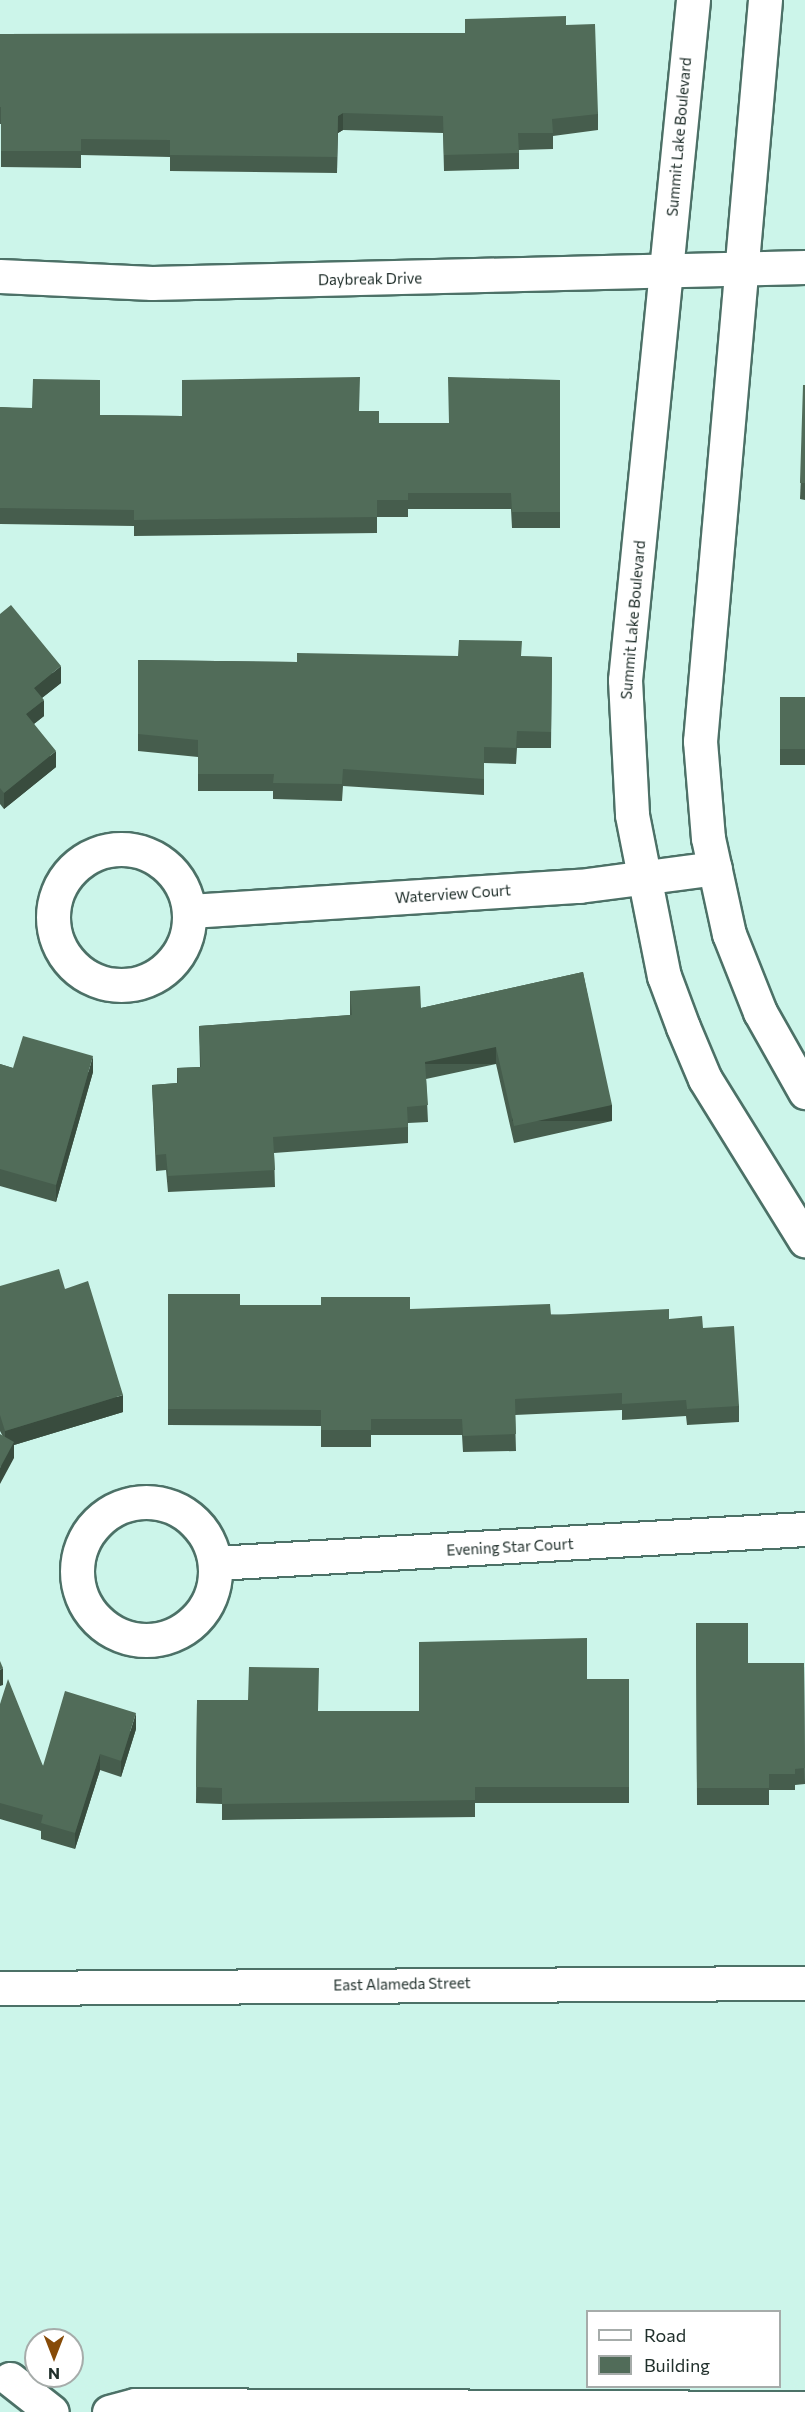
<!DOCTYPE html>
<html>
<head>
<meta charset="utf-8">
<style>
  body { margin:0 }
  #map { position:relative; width:805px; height:2412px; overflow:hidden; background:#ccf5ea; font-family:Commissioner,sans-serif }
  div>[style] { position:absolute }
  .roads { filter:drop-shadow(2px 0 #4c7167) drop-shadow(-2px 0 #4c7167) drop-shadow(0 2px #4c7167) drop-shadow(0 -2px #4c7167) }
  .minor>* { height:33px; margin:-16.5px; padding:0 16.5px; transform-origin:16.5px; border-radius:16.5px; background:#fff }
  .minor>.ring { margin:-16.5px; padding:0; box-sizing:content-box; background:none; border:33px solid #fff; border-radius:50% }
  .tertiary>* { height:33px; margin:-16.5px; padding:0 16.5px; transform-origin:16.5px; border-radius:16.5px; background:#fff }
  .wall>* { inset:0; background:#465d4d; transform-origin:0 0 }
  .shaded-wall>* { inset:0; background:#394c3e; transform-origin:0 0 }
  .building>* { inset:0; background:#516c59; transform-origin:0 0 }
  span { translate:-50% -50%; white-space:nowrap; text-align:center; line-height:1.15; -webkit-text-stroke:6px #fff; paint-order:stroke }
  .street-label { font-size:15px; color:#202f2b }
  .legend { position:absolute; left:586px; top:2310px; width:195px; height:78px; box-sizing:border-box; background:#fff; border:2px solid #a6acaa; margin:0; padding:8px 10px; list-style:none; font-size:18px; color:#202f2b }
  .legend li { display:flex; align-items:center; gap:12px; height:30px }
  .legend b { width:30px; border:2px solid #a6acaa }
  .north { position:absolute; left:24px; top:2328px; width:60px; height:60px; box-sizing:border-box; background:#fff; border:2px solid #a6acaa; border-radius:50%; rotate:180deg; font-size:16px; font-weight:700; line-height:24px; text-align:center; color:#202f2b }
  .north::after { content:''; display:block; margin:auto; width:21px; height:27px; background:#874b08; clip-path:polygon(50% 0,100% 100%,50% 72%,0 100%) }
</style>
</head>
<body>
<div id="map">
  <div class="roads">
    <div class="minor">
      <i style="left:693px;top:0;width:683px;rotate:95.71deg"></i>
      <i style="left:625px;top:680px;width:135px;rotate:87deg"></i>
      <i style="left:632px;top:815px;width:164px;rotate:78.8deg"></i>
      <i style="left:664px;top:976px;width:54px;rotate:69.6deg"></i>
      <i style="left:683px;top:1027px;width:56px;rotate:67.1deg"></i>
      <i style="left:705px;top:1079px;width:190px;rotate:58.2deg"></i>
      <i style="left:765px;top:0;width:744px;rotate:95.01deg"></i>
      <i style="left:700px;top:741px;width:97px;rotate:85.3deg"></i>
      <i style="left:708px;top:838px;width:98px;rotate:77.7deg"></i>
      <i style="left:729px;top:934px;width:84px;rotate:68.3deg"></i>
      <i style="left:760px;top:1012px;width:92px;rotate:60.6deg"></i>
      <i style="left:0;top:276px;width:152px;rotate:2.6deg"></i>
      <i style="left:152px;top:283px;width:653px;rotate:-1.4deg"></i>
      <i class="ring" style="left:53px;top:849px;width:103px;height:103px"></i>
      <i style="left:190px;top:911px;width:390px;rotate:-3.7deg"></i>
      <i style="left:579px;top:886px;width:137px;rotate:-7.5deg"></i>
      <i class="ring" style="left:77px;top:1502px;width:105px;height:105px"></i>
      <i style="left:215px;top:1563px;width:591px;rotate:-3.3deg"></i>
      <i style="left:10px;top:2379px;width:53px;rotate:38.2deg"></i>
      <i style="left:109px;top:2412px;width:27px;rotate:-15deg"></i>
      <i style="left:135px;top:2405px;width:670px;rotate:0.26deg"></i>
    </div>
    <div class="tertiary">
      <i style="left:0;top:1988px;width:805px;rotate:-0.36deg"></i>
    </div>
  </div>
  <div class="wall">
    <i style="clip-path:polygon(566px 25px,598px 114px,598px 130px,553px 136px,553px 149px,519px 150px,519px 169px,444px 171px,443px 133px,343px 130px,338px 133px,337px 173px,170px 171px,170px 157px,81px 155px,81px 168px,1px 167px,1px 124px,0 124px,0 34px,465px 33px)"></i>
    <i style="clip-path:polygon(560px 380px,560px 528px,512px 528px,511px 509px,408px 509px,408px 517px,377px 517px,377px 533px,134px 536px,134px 526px,0 524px,0 407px,100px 415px,182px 416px,359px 411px,379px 423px,449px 423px)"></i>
    <i style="clip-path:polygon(805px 385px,805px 500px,800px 499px)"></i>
    <i style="clip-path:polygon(0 614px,61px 683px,42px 698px,44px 716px,34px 724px,56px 767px,4px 809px,0 804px)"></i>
    <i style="clip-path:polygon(458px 656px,552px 657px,551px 748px,517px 748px,516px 764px,484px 763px,484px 795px,343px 786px,342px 801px,273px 799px,273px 791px,198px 791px,198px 757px,138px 751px,138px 660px,297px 662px)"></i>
    <i style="left:805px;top:697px;width:68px;height:25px;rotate:90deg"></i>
    <i style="clip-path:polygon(583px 972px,612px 1121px,514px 1143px,496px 1064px,426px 1079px,428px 1122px,408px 1123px,408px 1143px,274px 1153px,275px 1187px,168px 1192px,166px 1170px,156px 1171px,152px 1085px,177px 1083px,177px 1068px,200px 1067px,199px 1026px,350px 1015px,350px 991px,421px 1008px)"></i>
    <i style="clip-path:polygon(0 1064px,13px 1068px,93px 1072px,56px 1202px,0 1186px)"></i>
    <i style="clip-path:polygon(0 1286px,65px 1289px,123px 1412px,14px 1445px,14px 1458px,0 1431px)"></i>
    <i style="clip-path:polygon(168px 1294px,240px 1305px,410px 1309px,669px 1319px,703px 1328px,739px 1406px,739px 1422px,687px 1425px,686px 1416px,622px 1420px,622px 1410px,515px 1415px,516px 1451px,463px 1452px,462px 1435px,371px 1435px,371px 1447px,321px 1447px,321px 1426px,168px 1425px)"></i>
    <i style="clip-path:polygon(696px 1623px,748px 1663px,804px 1663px,805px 1784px,795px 1785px,795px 1790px,769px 1790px,769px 1805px,697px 1805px)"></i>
    <i style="clip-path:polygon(587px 1679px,629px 1679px,629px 1803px,475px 1803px,475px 1817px,222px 1820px,222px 1804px,196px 1803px,197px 1700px,318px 1711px,419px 1711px)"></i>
    <i style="clip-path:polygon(0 1704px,43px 1766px,136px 1729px,121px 1777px,100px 1770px,75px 1849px,41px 1839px,41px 1831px,0 1819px)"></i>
  </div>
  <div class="shaded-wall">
    <i style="clip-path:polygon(343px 113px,343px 130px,338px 133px,337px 173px,338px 116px)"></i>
    <i style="clip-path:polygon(61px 666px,61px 683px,34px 704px,34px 688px)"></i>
    <i style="clip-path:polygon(44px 700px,44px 716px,26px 730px,26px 714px)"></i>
    <i style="clip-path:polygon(56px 751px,56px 767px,4px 809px,4px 793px)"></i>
    <i style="left:496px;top:1047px;width:17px;height:73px;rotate:90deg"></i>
    <i style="clip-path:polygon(93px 1056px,93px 1072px,56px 1202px,56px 1185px)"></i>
    <i style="left:612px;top:1105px;width:16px;height:100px;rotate:90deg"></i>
    <i style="clip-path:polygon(123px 1395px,123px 1412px,14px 1445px,14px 1458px,0 1484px,0 1468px,5px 1447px,5px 1431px)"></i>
    <i style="clip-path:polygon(3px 1668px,3px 1685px,0 1686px,0 1670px)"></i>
    <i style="clip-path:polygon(136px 1713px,136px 1729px,121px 1777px,121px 1761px)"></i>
    <i style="clip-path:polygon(100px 1754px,100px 1770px,75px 1849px,75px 1833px)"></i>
  </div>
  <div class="building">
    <i style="clip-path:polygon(566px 16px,566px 25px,595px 24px,598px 114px,552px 119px,553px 133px,518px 133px,519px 153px,444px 155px,443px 116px,343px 113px,338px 116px,337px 157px,170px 155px,170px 140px,81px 139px,81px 151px,1px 151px,1px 107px,0 107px,0 34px,465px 33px,465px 19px)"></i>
    <i style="clip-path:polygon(360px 377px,359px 411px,379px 411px,379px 423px,449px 423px,448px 377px,560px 380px,560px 512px,512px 512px,511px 493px,408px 493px,408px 500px,377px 500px,377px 517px,134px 520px,134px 510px,0 508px,0 407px,32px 408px,33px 379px,100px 380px,100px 415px,182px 416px,182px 380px)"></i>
    <i style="clip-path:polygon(803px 385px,805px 385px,805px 483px,800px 483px)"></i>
    <i style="clip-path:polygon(11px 605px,61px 666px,34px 688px,44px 700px,26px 714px,56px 751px,4px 793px,0 788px,0 614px)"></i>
    <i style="clip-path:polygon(459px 640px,522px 641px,521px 656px,552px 657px,551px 732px,517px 731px,516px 748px,484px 747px,484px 779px,343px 769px,342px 784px,273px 783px,274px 774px,198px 774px,198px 740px,138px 734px,138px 660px,297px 662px,297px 653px,458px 656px)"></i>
    <i style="left:805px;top:697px;width:52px;height:25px;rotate:90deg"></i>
    <i style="clip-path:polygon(583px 972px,612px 1105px,514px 1126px,496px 1047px,425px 1062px,428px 1105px,407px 1107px,408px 1127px,273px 1137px,275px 1170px,168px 1176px,166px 1154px,156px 1155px,152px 1085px,178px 1083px,177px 1068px,201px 1067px,199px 1026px,352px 1015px,350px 991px,420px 986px,421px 1008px)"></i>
    <i style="clip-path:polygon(23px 1036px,93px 1056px,56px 1185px,0 1169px,0 1064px,13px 1068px)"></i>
    <i style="clip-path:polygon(59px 1269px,65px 1289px,88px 1281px,123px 1395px,5px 1431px,0 1415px,0 1286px)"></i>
    <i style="clip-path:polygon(168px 1294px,240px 1294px,240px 1305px,321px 1305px,321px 1297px,410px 1297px,410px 1309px,550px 1304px,551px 1315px,669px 1309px,669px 1319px,702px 1316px,703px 1328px,734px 1326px,739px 1406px,687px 1409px,686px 1400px,622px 1404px,622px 1393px,515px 1399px,516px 1434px,463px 1436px,462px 1419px,371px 1419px,371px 1430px,321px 1430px,321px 1410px,168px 1409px)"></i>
    <i style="clip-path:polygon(0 1434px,14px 1442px,0 1468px)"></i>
    <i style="clip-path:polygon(696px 1623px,748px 1623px,748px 1663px,804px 1663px,805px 1768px,795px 1769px,795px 1774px,769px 1774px,769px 1788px,697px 1788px)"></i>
    <i style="clip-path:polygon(587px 1638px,587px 1679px,629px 1679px,629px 1787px,475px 1787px,475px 1800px,222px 1804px,222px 1788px,196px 1787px,197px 1700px,248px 1700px,249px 1667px,319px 1668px,318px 1711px,419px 1711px,419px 1642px)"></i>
    <i style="clip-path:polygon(0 1661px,3px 1668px,0 1670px)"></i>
    <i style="clip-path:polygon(8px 1679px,43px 1766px,65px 1691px,136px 1713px,121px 1761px,100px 1754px,75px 1833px,41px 1823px,43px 1815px,0 1803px,0 1704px)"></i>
  </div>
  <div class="street-label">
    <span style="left:679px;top:137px;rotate:-85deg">Summit Lake Boulevard</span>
    <span style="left:370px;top:279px;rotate:-1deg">Daybreak Drive</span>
    <span style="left:633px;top:620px;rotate:-85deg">Summit Lake Boulevard</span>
    <span style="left:453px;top:894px;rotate:-4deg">Waterview Court</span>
    <span style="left:510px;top:1547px;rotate:-3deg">Evening Star Court</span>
    <span style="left:402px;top:1984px;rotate:-1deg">East Alameda Street</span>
  </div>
  <ul class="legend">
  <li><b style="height:8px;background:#fff"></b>Road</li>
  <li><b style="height:16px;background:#516c59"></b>Building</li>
  </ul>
  <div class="north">N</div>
</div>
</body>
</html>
